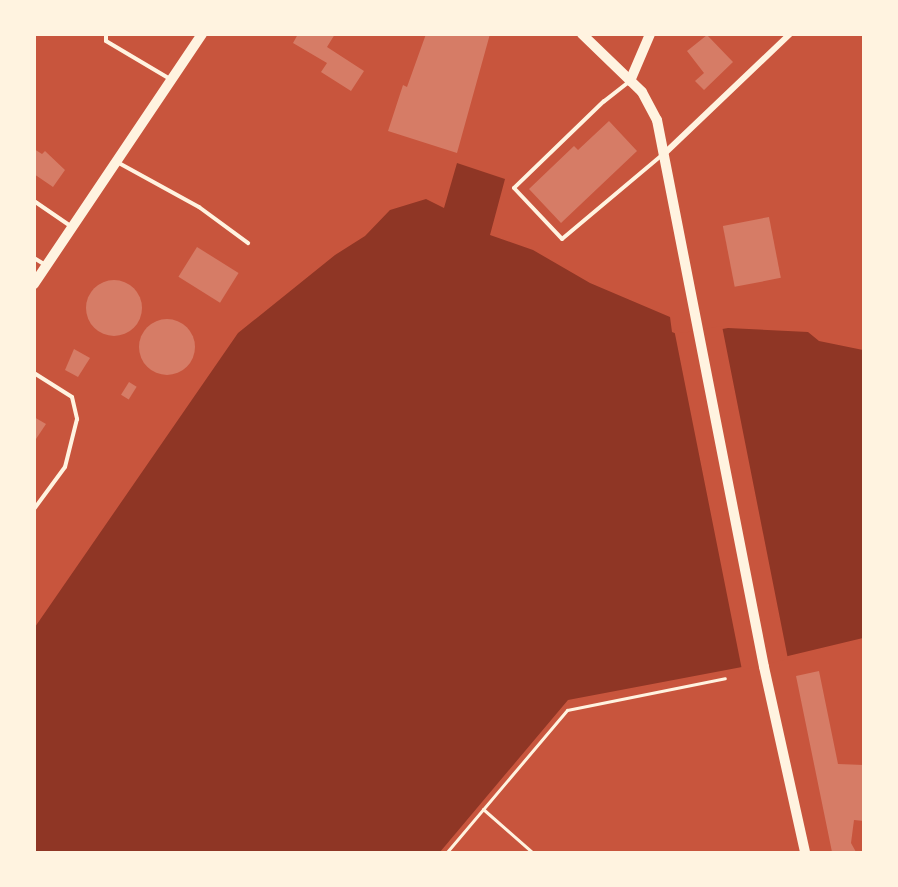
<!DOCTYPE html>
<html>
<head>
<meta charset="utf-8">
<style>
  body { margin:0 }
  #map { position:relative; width:898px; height:887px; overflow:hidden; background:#c8553d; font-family:"PT Sans",sans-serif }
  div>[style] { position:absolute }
  .water>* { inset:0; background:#8f3625 }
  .pier>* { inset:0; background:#c8553d }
  .building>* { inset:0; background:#d67c66; transform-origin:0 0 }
  .round { border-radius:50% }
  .path>* { height:3px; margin:-1.5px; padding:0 1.5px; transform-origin:1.5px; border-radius:1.5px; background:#fff3e0 }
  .service>* { height:4px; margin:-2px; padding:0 2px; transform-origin:2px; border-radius:2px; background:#fff3e0 }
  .minor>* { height:6px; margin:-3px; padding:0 3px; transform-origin:3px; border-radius:3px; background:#fff3e0 }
  .secondary>* { height:10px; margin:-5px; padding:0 5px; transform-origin:5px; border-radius:5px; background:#fff3e0 }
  span { translate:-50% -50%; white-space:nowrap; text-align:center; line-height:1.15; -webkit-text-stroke:5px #fff3e0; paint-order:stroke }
  .frame { position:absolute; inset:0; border:36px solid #fff3e0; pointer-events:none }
</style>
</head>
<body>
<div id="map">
  <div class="water">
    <i style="clip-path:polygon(457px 163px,505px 179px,490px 235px,533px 250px,590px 283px,670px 317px,672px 332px,682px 336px,728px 328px,808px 332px,819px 341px,863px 350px,863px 638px,742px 667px,568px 700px,440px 852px,35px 852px,35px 627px,238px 333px,335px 255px,365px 236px,390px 210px,426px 199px,444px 208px)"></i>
  </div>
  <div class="pier">
    <i style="clip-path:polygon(722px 326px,788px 659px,742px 670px,674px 329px,682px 333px)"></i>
  </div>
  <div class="building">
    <i style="clip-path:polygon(298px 34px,335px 34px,327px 47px,364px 71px,351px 91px,321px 72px,327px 63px,293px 43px)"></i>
    <i style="clip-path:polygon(426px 34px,490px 34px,457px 153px,388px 131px,403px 85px,407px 87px)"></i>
    <i style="clip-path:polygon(707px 35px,733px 62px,704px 90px,695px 81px,704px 73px,687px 51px)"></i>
    <i style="clip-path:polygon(609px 121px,637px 151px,561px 223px,529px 189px,574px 146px,578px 150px)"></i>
    <i style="clip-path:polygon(34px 149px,42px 154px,45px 151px,65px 170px,53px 187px,34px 174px)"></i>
    <i style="left:769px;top:217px;width:62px;height:47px;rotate:79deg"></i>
    <i style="left:197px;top:247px;width:49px;height:35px;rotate:32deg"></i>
    <i class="round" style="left:86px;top:280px;width:56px;height:56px"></i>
    <i class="round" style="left:139px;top:319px;width:56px;height:56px"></i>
    <i style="clip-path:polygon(74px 349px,90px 358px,78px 377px,65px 370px)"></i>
    <i style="left:129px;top:382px;width:9px;height:15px;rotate:32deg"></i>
    <i style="clip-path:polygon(34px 417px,46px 424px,34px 442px)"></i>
    <i style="clip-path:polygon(819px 671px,838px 764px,864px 765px,864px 821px,854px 820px,851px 843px,856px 852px,832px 852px,796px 676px)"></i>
  </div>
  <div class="path">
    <i style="left:483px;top:809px;width:65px;rotate:41.3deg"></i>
    <i style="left:447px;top:852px;width:186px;rotate:-49.8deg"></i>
    <i style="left:567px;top:710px;width:161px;rotate:-11.4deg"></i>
  </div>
  <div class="service">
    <i style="left:106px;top:34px;width:7px;rotate:90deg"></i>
    <i style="left:106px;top:41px;width:74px;rotate:30.7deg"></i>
    <i style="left:630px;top:81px;width:33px;rotate:142deg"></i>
    <i style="left:604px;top:101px;width:125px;rotate:136deg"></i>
    <i style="left:514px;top:188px;width:70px;rotate:46.7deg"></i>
    <i style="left:562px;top:239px;width:131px;rotate:-40deg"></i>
    <i style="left:117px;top:162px;width:94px;rotate:28.8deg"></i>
    <i style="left:199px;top:207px;width:61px;rotate:36.3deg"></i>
    <i style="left:34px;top:201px;width:46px;rotate:34.4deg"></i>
    <i style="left:34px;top:258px;width:12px;rotate:31deg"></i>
    <i style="left:34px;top:373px;width:45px;rotate:32.3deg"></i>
    <i style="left:72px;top:397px;width:23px;rotate:77deg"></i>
    <i style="left:77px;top:419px;width:49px;rotate:104deg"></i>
    <i style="left:65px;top:467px;width:52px;rotate:126.4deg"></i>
  </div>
  <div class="minor">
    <i style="left:665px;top:153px;width:173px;rotate:-43.6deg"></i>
  </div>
  <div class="secondary">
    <i style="left:582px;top:34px;width:83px;rotate:44deg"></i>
    <i style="left:642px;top:92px;width:32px;rotate:62deg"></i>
    <i style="left:657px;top:120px;width:557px;rotate:78.93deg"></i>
    <i style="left:764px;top:667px;width:189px;rotate:77.5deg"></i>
    <i style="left:630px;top:81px;width:51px;rotate:-66.9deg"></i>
    <i style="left:34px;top:284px;width:301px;rotate:-56.1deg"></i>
  </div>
  <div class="frame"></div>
</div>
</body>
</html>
